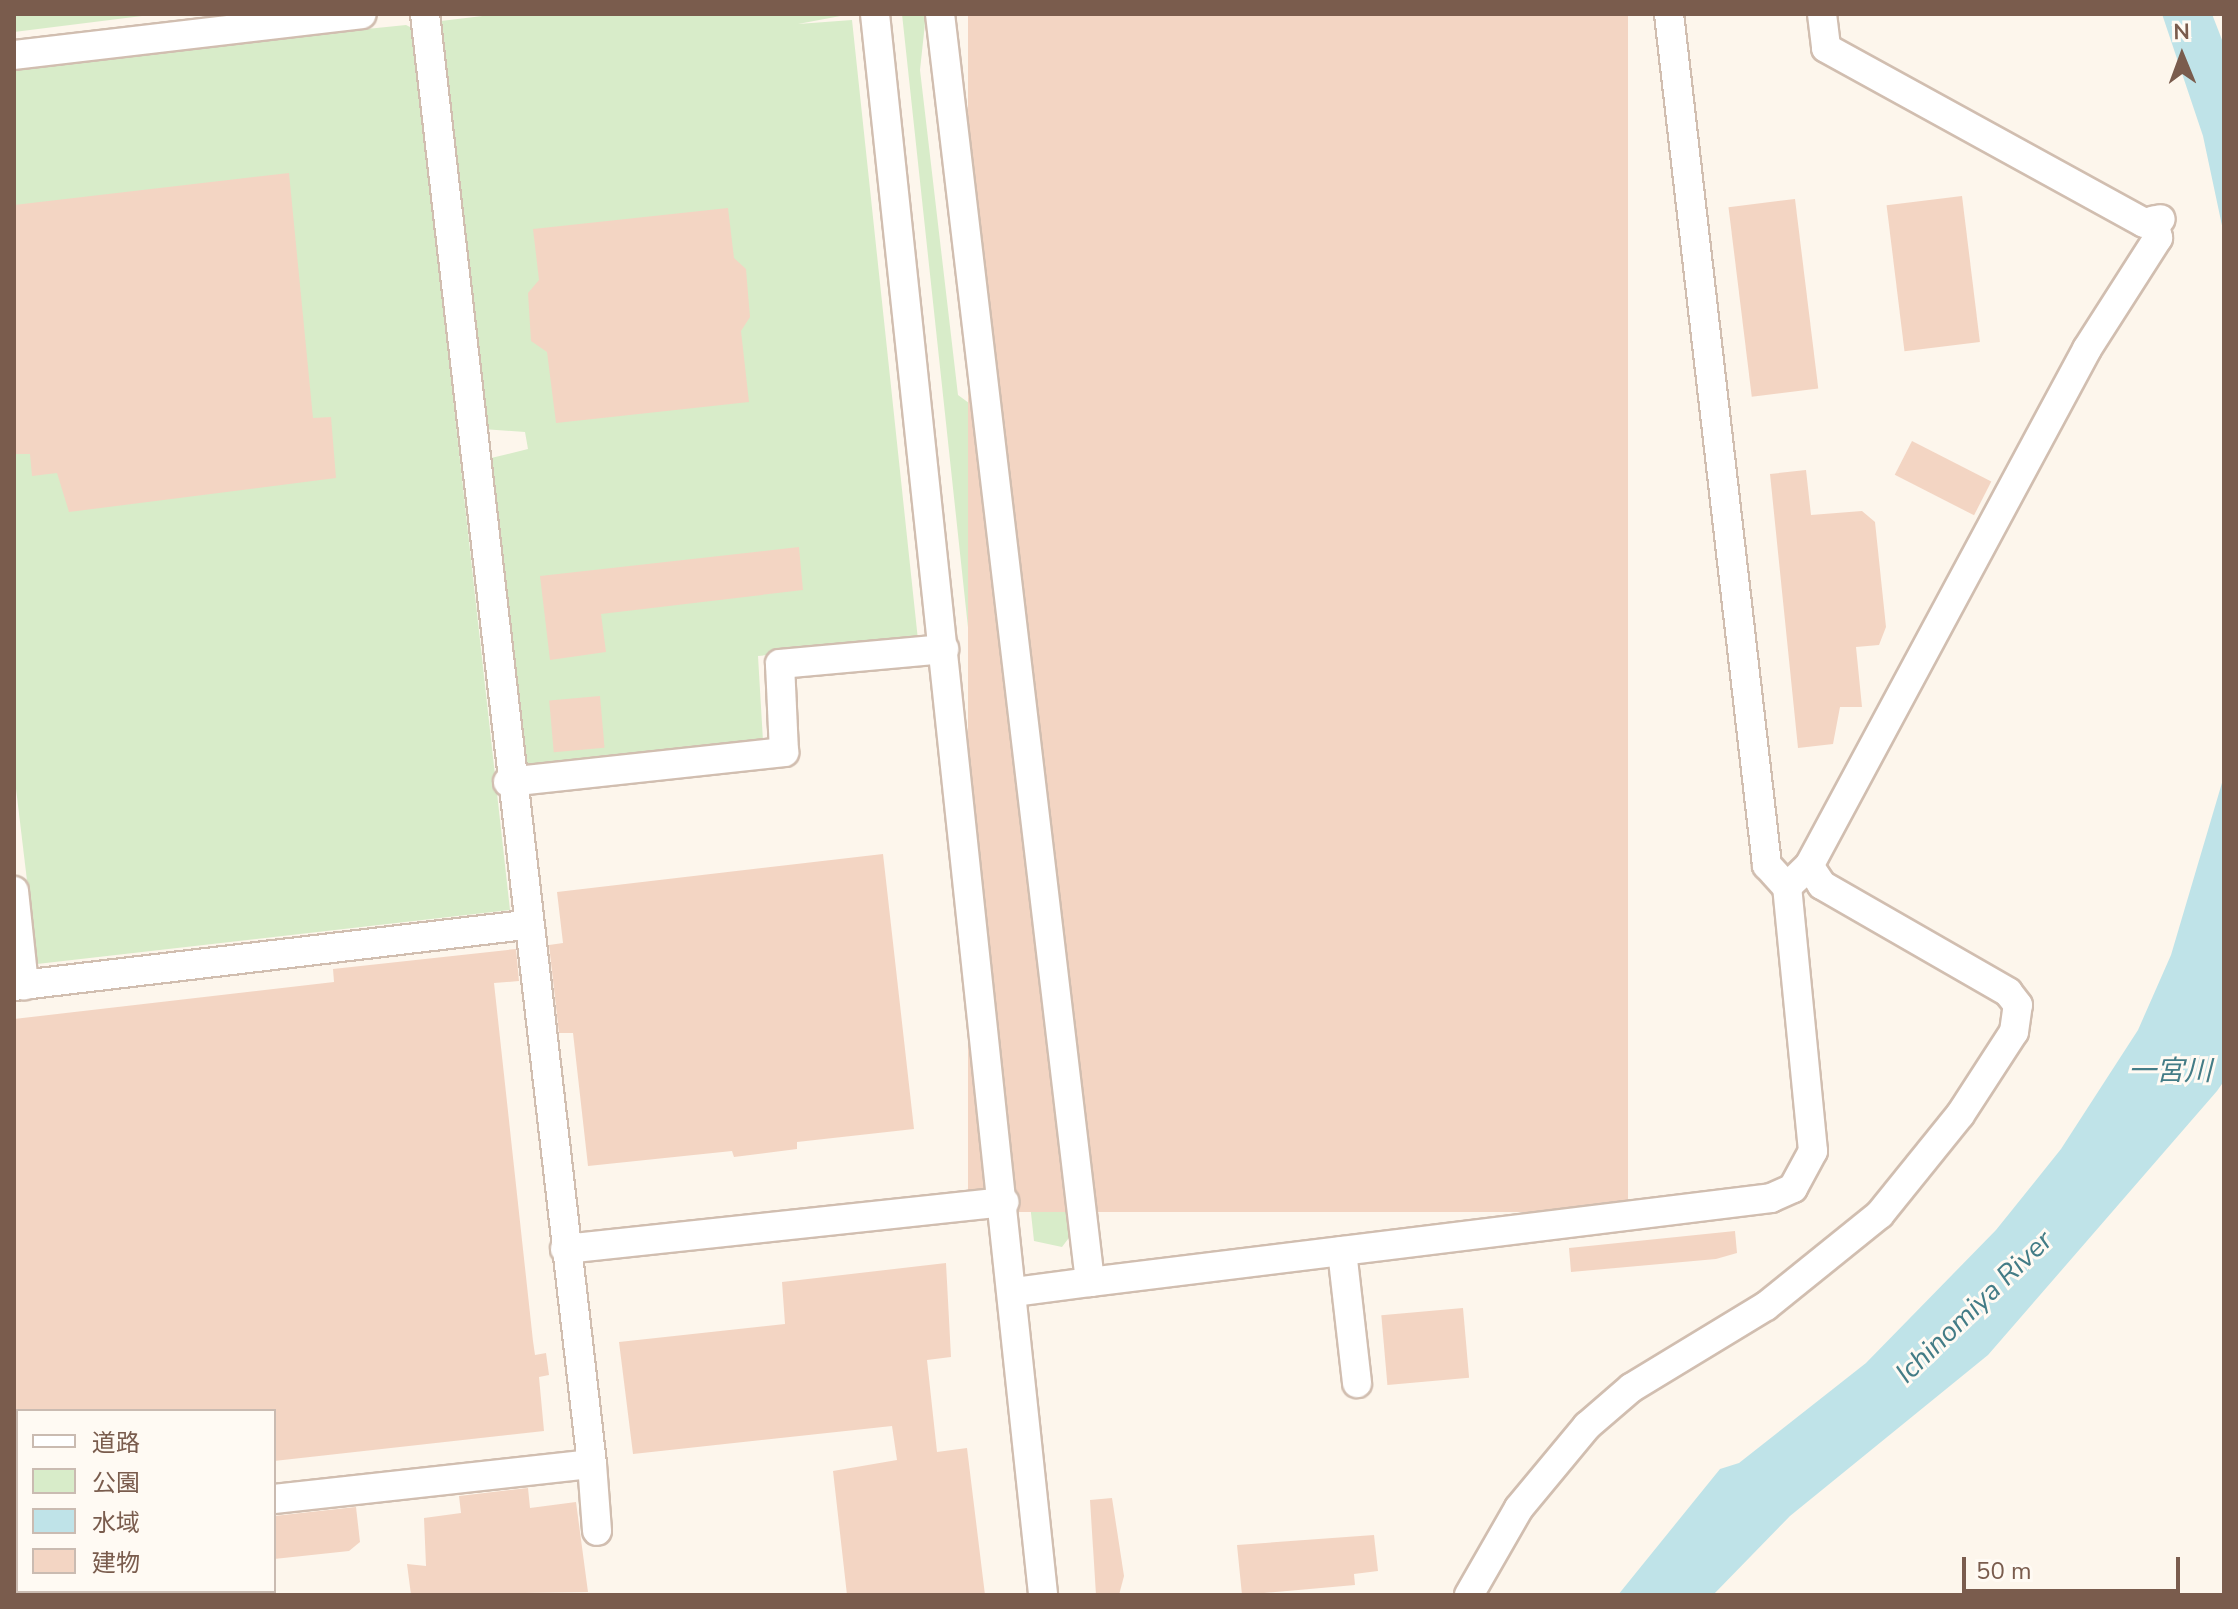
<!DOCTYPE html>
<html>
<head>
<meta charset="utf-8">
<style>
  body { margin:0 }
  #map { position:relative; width:2238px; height:1609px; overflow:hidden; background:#fdf6ec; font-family:"Nunito Sans","Noto Sans JP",sans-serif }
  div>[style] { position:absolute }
  .green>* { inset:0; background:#d8ecc9 }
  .water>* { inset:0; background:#bfe3e8 }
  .building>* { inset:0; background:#f3d5c3; transform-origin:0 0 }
  .roads { filter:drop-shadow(2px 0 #d1beb0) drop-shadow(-2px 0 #d1beb0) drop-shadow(0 2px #d1beb0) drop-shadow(0 -2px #d1beb0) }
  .minor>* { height:28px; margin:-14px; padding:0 14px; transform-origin:14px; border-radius:14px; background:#fff }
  span { translate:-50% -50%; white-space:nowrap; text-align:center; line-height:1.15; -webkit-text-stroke:6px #fffaf3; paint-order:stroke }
  .water-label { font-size:28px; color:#437c86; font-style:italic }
  .frame { position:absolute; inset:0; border:16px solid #7a5c4d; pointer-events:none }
  .legend { position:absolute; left:16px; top:1409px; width:260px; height:184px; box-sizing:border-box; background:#fffaf3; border:2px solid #cabbb1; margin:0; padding:10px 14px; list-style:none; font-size:24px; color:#7a5c4d }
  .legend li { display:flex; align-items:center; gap:16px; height:40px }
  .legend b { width:40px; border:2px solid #cabbb1 }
  .north { position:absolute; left:2142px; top:16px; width:80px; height:80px; -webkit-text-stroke:6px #fffaf3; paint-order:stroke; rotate:359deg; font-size:22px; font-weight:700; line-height:32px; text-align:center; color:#7a5c4d }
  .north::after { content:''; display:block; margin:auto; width:28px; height:36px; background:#7a5c4d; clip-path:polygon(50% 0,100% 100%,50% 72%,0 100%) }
  .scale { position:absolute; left:1962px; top:1557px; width:218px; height:36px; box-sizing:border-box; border:4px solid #7a5c4d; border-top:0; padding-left:10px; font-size:24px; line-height:28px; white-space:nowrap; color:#7a5c4d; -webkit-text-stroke:6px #fffaf3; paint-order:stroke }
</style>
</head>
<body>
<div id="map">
  <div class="green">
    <i style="clip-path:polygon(14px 14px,158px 14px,14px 32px)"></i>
    <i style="clip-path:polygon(499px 14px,851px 14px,798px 24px,852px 20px,918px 640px,758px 656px,763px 741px,521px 769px,487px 459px,528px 449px,525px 432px,483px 429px,440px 32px,441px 21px)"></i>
    <i style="clip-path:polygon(902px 14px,926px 14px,920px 70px,958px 395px,973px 406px,1022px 821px,1014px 822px,1010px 852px,1021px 944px,1034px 955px,1071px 1235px,1062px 1247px,1034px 1241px)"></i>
    <i style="clip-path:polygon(406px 25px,412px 28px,510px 910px,37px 964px,14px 772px,14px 65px)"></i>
  </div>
  <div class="water">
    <i style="clip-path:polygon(2162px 14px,2212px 14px,2224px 45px,2224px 235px,2203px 136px)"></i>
    <i style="clip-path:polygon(2224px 776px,2224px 1081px,2217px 1091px,1988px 1355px,1790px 1516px,1713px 1595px,1618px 1595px,1720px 1469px,1739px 1463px,1866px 1363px,1996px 1230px,2061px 1149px,2138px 1030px,2171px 955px)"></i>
  </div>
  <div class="building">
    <i style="left:968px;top:14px;width:660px;height:1198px"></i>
    <i style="clip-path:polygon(289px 173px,313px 418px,331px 417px,336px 478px,69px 512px,57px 473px,32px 476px,30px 454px,14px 454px,14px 205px)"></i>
    <i style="left:1962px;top:196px;width:147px;height:76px;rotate:83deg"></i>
    <i style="left:1795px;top:199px;width:191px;height:67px;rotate:83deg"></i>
    <i style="clip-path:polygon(728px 208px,734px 258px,746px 269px,750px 317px,741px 331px,749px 402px,556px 423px,547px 352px,531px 341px,528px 293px,539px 280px,533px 229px)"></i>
    <i style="left:1912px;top:441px;width:89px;height:38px;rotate:27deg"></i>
    <i style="clip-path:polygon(1806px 470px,1811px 515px,1862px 511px,1875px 522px,1886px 627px,1879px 645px,1856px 647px,1862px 707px,1840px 707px,1833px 744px,1798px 748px,1770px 474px)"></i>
    <i style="clip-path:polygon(799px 547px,803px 590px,601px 614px,606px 652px,550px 660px,540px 576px)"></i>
    <i style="left:600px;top:696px;width:52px;height:51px;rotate:85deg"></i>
    <i style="clip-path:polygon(883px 854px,914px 1129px,797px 1142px,797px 1149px,734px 1157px,732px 1151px,588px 1166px,573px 1033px,559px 1033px,549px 945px,563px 943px,557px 892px)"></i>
    <i style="clip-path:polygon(516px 949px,519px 981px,494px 983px,533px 1341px,535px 1355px,546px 1353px,549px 1375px,539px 1377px,544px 1431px,274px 1461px,274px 1411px,14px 1411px,14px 1019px,334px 982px,333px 969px)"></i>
    <i style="clip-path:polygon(1735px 1231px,1737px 1253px,1716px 1259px,1571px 1272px,1569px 1248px)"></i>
    <i style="clip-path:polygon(946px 1263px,951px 1357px,927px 1360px,937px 1452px,967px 1448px,985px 1595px,847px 1595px,833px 1471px,897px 1460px,892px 1426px,633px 1454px,619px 1342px,785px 1324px,782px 1282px)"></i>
    <i style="left:1463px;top:1308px;width:70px;height:82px;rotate:85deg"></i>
    <i style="clip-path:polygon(528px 1488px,530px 1508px,576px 1502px,588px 1592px,411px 1595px,407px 1564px,426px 1566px,424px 1518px,461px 1513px,459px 1496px)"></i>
    <i style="clip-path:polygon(1112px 1498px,1124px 1576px,1119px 1595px,1096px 1595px,1090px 1500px)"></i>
    <i style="clip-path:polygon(356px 1507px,360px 1542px,349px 1551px,274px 1559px,274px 1516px)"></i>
    <i style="clip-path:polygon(1374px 1535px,1378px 1571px,1354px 1574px,1355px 1585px,1242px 1595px,1237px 1545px)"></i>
  </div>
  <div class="roads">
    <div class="minor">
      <i style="left:875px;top:14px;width:1590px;rotate:83.93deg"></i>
      <i style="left:940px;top:14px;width:1277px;rotate:83.25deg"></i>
      <i style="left:1090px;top:1282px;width:686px;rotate:-7.03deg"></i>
      <i style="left:1771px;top:1198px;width:24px;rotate:-24deg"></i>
      <i style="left:1793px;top:1188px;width:42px;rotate:-61.6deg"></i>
      <i style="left:1813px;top:1151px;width:265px;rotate:-95.6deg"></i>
      <i style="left:1787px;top:887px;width:30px;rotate:-44deg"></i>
      <i style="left:1669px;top:14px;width:857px;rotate:83.43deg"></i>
      <i style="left:1767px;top:865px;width:30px;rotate:48deg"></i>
      <i style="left:1822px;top:14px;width:34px;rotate:83deg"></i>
      <i style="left:1826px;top:48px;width:363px;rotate:28.8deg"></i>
      <i style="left:2144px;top:223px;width:17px;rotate:-13deg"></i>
      <i style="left:14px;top:55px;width:350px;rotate:-6.7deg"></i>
      <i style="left:508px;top:782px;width:278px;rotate:-6.2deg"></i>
      <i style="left:784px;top:752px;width:88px;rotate:-92.6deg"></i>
      <i style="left:780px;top:664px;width:165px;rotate:-5.2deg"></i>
      <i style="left:14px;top:891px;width:95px;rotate:83.9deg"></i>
      <i style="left:14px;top:986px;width:515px;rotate:-6.81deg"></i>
      <i style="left:565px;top:1249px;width:442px;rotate:-6.1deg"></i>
      <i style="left:1342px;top:1251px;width:133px;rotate:83.5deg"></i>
      <i style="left:1014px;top:1292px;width:77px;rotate:-7.5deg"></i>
      <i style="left:14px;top:1452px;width:4px"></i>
      <i style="left:592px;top:1464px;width:67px;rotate:85.7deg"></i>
      <i style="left:274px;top:1499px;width:320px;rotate:-6.3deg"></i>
      <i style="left:592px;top:1464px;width:1460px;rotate:-96.57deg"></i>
      <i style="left:96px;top:1591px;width:4px;rotate:90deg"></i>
      <i style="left:1469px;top:1595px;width:100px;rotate:-60.1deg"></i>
      <i style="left:1519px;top:1508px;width:107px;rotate:-50.3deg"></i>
      <i style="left:1587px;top:1426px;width:58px;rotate:-40.8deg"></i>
      <i style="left:1631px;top:1388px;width:158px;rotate:-31.3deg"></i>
      <i style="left:1766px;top:1306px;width:146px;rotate:-38.9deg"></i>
      <i style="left:1880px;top:1214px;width:127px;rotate:-51.1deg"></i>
      <i style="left:1960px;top:1115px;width:99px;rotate:-57deg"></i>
      <i style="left:2014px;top:1032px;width:27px;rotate:-82deg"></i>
      <i style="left:2018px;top:1005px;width:16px;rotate:-128deg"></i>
      <i style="left:2008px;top:992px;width:215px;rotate:-150.1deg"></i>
      <i style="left:1822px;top:885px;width:23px;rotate:-124deg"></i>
      <i style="left:1809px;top:866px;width:587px;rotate:-61.73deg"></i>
      <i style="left:2087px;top:349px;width:132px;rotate:-57.4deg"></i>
      <i style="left:2158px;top:238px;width:18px;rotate:-103deg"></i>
    </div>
  </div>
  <div class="water-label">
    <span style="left:2170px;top:1071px">一宮川</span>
    <span style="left:1974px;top:1307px;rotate:-44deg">Ichinomiya River</span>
  </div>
  <div class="frame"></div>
  <ul class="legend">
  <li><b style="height:10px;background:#fff"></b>道路</li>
  <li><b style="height:22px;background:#d8ecc9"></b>公園</li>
  <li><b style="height:22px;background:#bfe3e8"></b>水域</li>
  <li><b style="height:22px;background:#f3d5c3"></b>建物</li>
  </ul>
  <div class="north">N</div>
  <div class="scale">50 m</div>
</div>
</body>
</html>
